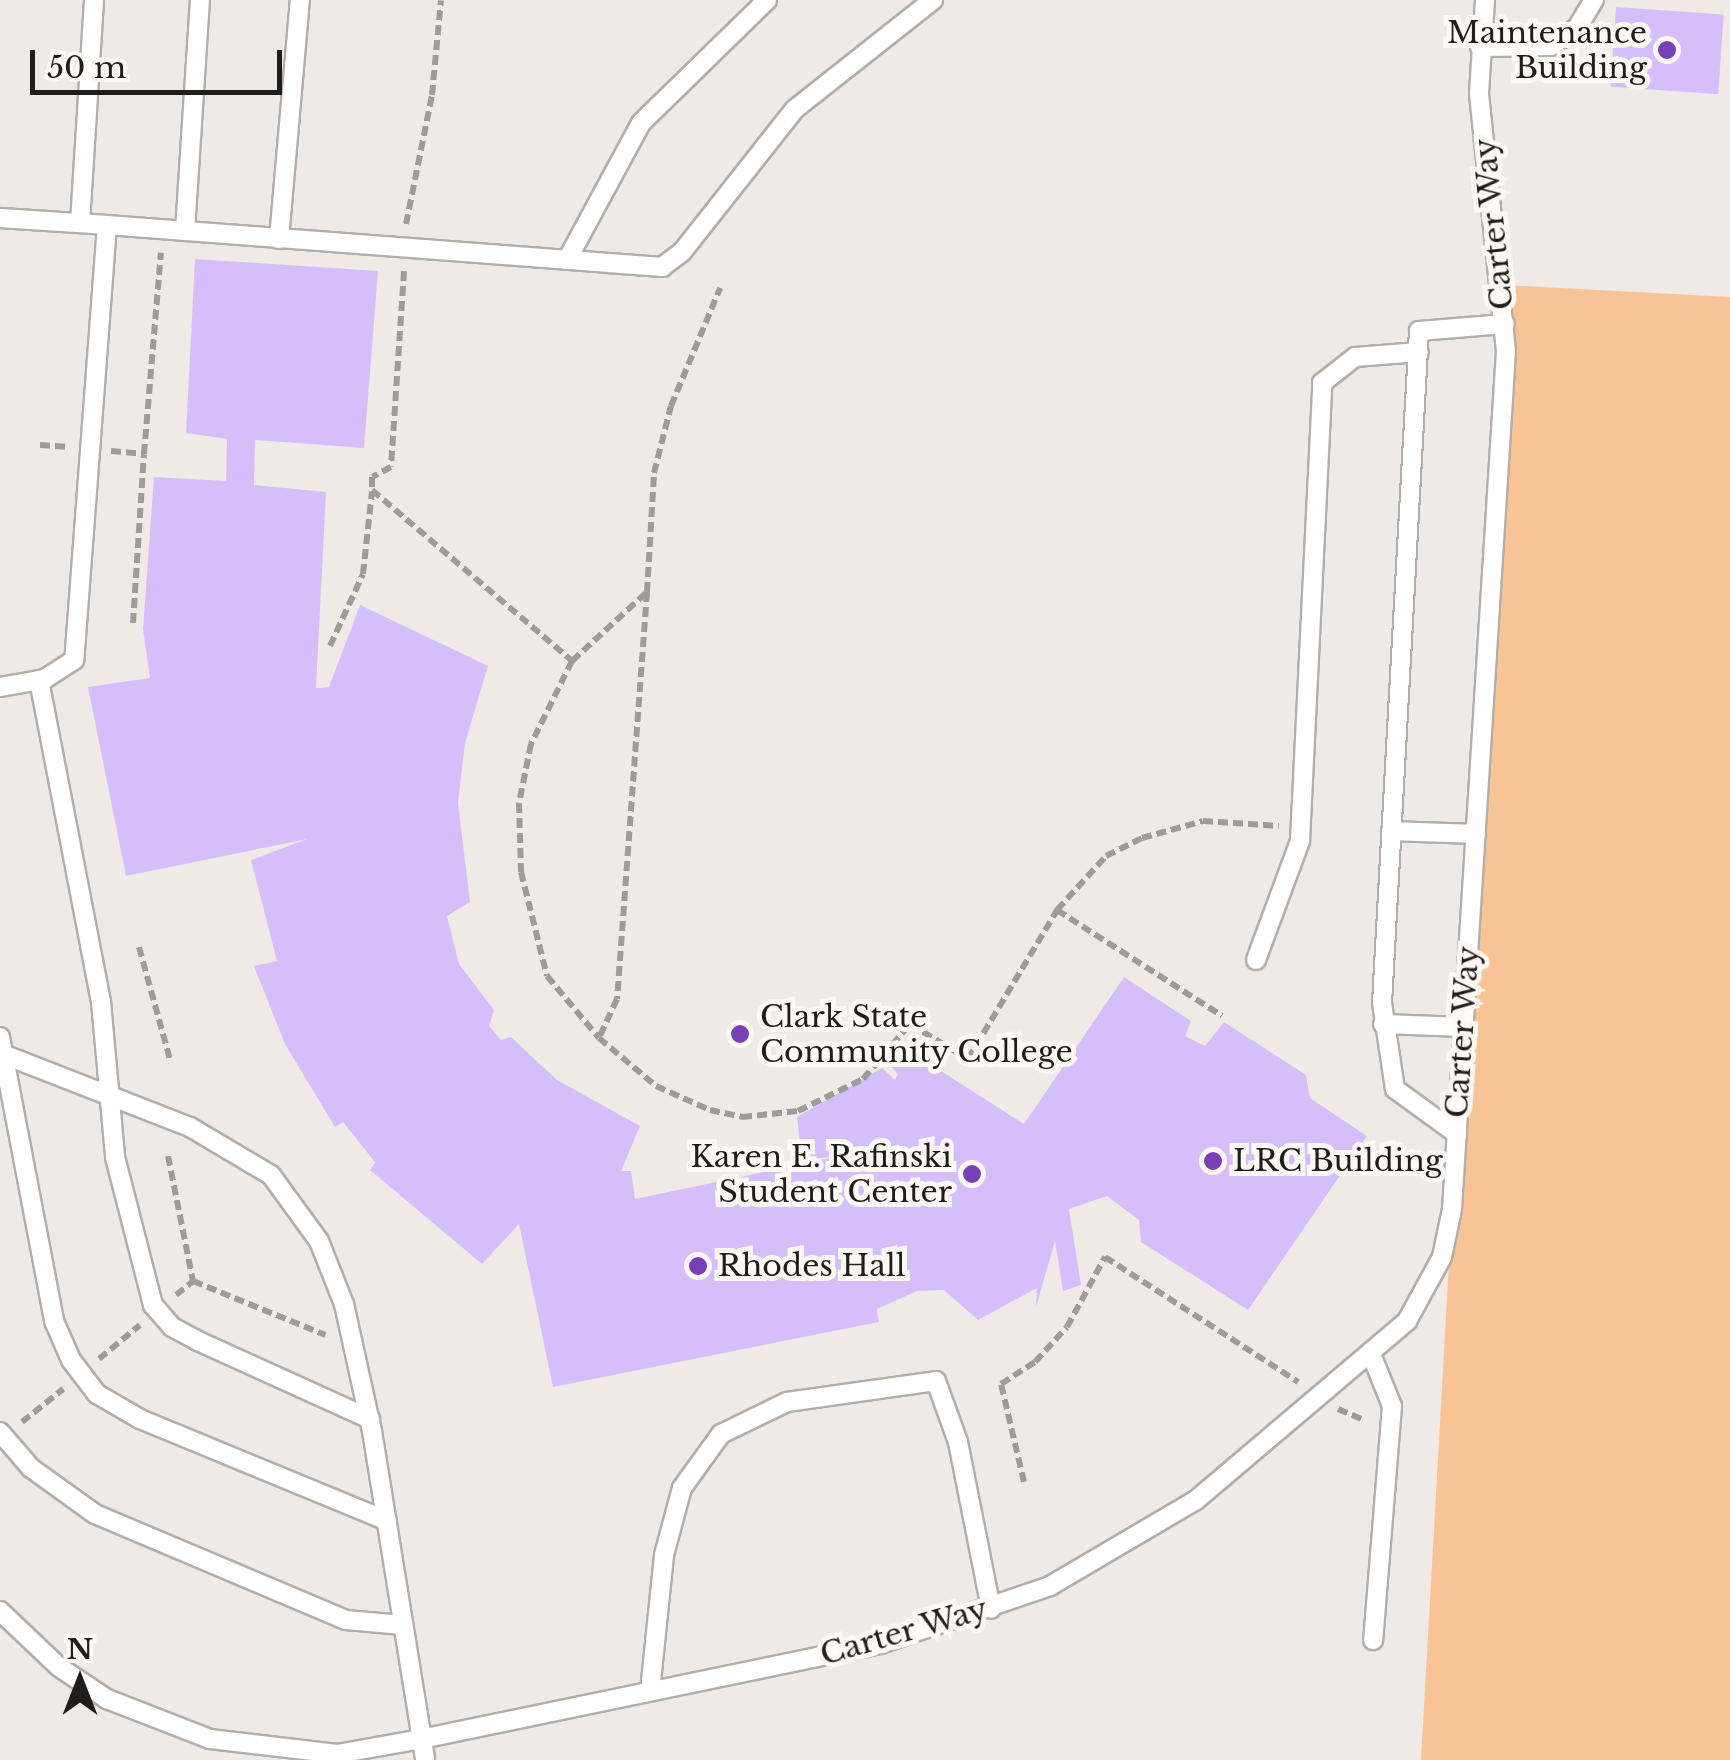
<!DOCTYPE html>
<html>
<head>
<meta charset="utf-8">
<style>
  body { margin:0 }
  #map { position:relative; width:1730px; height:1760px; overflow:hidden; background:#f0eae6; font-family:"Libre Baskerville",serif }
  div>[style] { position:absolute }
  .green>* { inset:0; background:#f9c495 }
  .building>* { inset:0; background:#d5bffb; transform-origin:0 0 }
  .path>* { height:6px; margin-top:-3px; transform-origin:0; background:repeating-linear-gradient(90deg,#9f9b98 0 10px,transparent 0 15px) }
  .roads { filter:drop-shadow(2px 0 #b3aeaa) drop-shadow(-2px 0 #b3aeaa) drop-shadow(0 2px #b3aeaa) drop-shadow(0 -2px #b3aeaa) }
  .lane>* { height:18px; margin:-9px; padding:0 9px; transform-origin:9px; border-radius:9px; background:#fff }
  .dots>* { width:28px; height:28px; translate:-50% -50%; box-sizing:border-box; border:5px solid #fdf8f3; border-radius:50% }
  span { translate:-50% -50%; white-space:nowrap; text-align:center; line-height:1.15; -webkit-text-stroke:10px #fdf8f3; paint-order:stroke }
  .poi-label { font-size:30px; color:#201e1c }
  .right { translate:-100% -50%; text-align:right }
  .left { translate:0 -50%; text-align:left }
  .street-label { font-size:30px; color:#201e1c }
  .north { position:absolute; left:30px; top:1630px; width:100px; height:100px; -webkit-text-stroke:8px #fdf8f3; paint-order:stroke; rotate:0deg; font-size:28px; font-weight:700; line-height:40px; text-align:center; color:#201e1c }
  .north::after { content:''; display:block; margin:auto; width:35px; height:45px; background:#201e1c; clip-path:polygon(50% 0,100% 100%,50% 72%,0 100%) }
  .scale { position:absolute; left:30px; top:50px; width:252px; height:45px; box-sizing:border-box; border:5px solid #201e1c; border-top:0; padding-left:12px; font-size:30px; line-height:35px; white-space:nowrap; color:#201e1c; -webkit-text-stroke:8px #fdf8f3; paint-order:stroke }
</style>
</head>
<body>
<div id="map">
  <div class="green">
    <i style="clip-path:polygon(1504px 285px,1730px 297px,1730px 1760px,1421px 1760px)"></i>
  </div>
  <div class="building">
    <i style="left:1616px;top:7px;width:108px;height:80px;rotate:4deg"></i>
    <i style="clip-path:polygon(195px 259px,378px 271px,364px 448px,255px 440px,254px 485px,326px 492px,316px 688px,329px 687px,360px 605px,488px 666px,465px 743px,458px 803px,470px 902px,447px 916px,459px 964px,494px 1010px,489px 1026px,501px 1040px,511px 1037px,557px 1080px,640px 1126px,621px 1171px,631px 1171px,635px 1199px,840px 1156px,802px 1160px,797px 1117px,882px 1068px,895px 1080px,898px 1074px,887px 1062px,899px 1044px,1024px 1124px,1124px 977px,1191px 1021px,1185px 1036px,1205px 1046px,1224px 1022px,1306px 1075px,1310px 1098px,1367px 1136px,1248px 1310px,1141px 1242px,1139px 1220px,1107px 1196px,1069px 1209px,1081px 1285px,1063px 1291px,1055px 1241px,1036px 1307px,1037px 1288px,978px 1320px,944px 1290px,917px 1291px,877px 1309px,879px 1322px,553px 1387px,519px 1224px,482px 1264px,370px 1170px,375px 1162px,343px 1122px,335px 1127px,285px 1044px,254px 966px,277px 961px,251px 860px,307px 839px,126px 876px,88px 687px,150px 678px,143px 629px,154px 477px,226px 481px,227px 439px,186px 433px)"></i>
  </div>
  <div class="path">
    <i style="left:406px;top:224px;width:132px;rotate:-78.6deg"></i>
    <i style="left:432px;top:95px;width:95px;rotate:-84.6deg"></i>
    <i style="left:404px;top:271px;width:196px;rotate:93.8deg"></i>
    <i style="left:391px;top:467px;width:21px;rotate:152deg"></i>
    <i style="left:372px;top:477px;width:13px;rotate:90deg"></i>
    <i style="left:372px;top:490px;width:263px;rotate:40.5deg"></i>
    <i style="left:572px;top:661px;width:93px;rotate:116.3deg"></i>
    <i style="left:531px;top:744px;width:60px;rotate:101.5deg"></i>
    <i style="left:519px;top:803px;width:69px;rotate:88.3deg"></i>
    <i style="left:521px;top:872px;width:107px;rotate:76deg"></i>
    <i style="left:547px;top:976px;width:81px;rotate:50deg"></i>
    <i style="left:599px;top:1038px;width:75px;rotate:40.1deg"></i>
    <i style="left:656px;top:1086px;width:59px;rotate:24deg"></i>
    <i style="left:710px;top:1110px;width:33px;rotate:12deg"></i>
    <i style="left:742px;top:1117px;width:56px;rotate:-6.1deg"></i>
    <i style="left:798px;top:1111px;width:72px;rotate:-26.2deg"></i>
    <i style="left:863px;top:1079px;width:72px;rotate:-49.5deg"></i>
    <i style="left:910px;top:1024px;width:68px;rotate:31.1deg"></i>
    <i style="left:968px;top:1059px;width:174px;rotate:-59.1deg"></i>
    <i style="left:1057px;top:910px;width:196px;rotate:32.7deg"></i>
    <i style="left:40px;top:445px;width:29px;rotate:4deg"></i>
    <i style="left:111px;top:451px;width:33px;rotate:5deg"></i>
    <i style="left:144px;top:454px;width:202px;rotate:-85.2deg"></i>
    <i style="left:647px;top:592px;width:119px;rotate:-86.6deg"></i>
    <i style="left:654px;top:473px;width:69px;rotate:-75.8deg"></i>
    <i style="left:671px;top:406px;width:128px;rotate:-67.4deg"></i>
    <i style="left:133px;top:623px;width:169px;rotate:-86.3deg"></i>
    <i style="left:330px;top:646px;width:79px;rotate:-65.4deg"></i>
    <i style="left:363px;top:574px;width:83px;rotate:-83.8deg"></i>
    <i style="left:572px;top:661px;width:102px;rotate:-42.6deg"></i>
    <i style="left:647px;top:592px;width:408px;rotate:94.2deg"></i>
    <i style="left:617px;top:999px;width:43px;rotate:114.8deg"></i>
    <i style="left:1057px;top:910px;width:73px;rotate:-47.8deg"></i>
    <i style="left:1106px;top:856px;width:40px;rotate:-26.6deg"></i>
    <i style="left:1142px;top:838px;width:63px;rotate:-15.6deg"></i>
    <i style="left:1203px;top:821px;width:76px;rotate:3.8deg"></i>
    <i style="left:139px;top:947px;width:120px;rotate:74.6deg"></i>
    <i style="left:168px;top:1156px;width:127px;rotate:78.7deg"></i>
    <i style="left:176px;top:1295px;width:22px;rotate:-39deg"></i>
    <i style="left:193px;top:1281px;width:143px;rotate:22.2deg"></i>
    <i style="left:99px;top:1359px;width:53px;rotate:-39.7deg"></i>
    <i style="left:1338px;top:1409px;width:28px;rotate:23deg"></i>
    <i style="left:22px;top:1422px;width:53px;rotate:-38.8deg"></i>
    <i style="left:1024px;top:1482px;width:101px;rotate:-103.2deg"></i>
    <i style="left:1001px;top:1384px;width:40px;rotate:-32.9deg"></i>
    <i style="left:1035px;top:1362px;width:47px;rotate:-47.6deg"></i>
    <i style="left:1067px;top:1327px;width:80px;rotate:-61.5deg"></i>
    <i style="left:1105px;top:1257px;width:230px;rotate:32.9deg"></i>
  </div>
  <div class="roads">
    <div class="lane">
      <i style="left:1480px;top:47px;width:71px;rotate:-0.8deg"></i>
      <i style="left:1551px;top:46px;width:32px;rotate:-35deg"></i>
      <i style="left:1577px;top:28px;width:33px;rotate:-59deg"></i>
      <i style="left:0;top:218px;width:107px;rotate:3.7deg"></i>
      <i style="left:107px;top:225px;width:436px;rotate:94.3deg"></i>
      <i style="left:74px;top:660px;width:35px;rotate:147deg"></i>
      <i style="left:45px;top:679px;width:46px;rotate:169.9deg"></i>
      <i style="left:80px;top:223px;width:223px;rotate:-86.4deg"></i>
      <i style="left:107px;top:225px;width:557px;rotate:4.33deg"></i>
      <i style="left:662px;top:267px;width:25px;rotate:-37deg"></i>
      <i style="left:682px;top:252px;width:182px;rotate:-51.7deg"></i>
      <i style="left:795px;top:109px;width:176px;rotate:-38.3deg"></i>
      <i style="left:185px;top:231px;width:231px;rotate:-86.3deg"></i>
      <i style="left:279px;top:239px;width:240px;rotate:-85deg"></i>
      <i style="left:567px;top:260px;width:156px;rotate:-61.6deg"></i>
      <i style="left:641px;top:123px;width:176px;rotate:-44.3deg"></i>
      <i style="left:39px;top:680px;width:328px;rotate:79.1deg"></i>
      <i style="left:101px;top:1002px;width:156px;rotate:84.8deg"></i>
      <i style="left:115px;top:1157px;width:153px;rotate:75.6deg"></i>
      <i style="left:153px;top:1305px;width:29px;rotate:49deg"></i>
      <i style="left:172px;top:1327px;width:30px;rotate:28deg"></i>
      <i style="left:198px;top:1341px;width:189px;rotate:24.4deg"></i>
      <i style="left:1391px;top:831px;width:85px;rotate:2deg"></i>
      <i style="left:1256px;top:960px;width:127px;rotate:-69.7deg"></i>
      <i style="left:1300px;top:841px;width:459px;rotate:-87.2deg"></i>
      <i style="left:1322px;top:383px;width:42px;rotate:-38.2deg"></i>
      <i style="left:1355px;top:357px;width:64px;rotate:-4.5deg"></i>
      <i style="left:1383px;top:1024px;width:81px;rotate:2.1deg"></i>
      <i style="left:0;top:1037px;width:289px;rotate:79.2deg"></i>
      <i style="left:54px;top:1321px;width:43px;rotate:66.4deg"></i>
      <i style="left:71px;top:1360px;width:43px;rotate:52.6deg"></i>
      <i style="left:97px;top:1394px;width:50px;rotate:30.2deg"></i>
      <i style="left:140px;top:1419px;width:267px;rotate:22.4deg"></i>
      <i style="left:0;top:1053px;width:204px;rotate:21.3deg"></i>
      <i style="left:190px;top:1127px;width:94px;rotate:30.7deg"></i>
      <i style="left:271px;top:1175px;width:82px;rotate:54deg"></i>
      <i style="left:319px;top:1241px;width:68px;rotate:68.4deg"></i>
      <i style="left:344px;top:1304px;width:130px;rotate:77.6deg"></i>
      <i style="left:372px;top:1431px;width:333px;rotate:80.8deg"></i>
      <i style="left:1457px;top:1134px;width:77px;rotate:-144deg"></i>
      <i style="left:1395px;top:1089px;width:87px;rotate:-98.6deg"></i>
      <i style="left:1382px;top:1003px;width:673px;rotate:-86.85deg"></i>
      <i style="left:1419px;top:331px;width:86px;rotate:-4.7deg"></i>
      <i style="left:1371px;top:1354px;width:56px;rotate:68deg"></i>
      <i style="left:1392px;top:1406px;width:235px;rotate:94.6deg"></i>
      <i style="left:0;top:1432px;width:48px;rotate:49.3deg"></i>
      <i style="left:31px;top:1468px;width:79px;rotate:35.7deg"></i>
      <i style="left:95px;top:1514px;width:272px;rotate:22.9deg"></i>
      <i style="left:346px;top:1620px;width:57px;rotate:5deg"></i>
      <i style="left:0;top:1611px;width:81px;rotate:43.5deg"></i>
      <i style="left:59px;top:1667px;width:58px;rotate:33.7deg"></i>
      <i style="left:107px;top:1699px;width:110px;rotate:21.2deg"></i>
      <i style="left:210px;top:1739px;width:128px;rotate:6.7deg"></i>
      <i style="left:337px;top:1754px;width:85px;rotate:-10.1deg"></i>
      <i style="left:421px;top:1739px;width:469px;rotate:-11.7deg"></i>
      <i style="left:880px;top:1644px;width:180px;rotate:-18.8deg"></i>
      <i style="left:1050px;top:1586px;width:169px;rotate:-30.5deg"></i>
      <i style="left:1196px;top:1500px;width:277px;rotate:-40.3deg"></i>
      <i style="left:1407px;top:1321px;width:73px;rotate:-61.3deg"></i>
      <i style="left:1442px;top:1257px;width:49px;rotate:-78.2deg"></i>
      <i style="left:1452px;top:1209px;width:860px;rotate:-86.4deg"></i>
      <i style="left:1506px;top:351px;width:259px;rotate:-96deg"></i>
      <i style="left:1479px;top:93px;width:93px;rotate:-86.3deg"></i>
      <i style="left:650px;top:1691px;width:137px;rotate:-84.1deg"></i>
      <i style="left:664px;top:1555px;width:69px;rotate:-75deg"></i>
      <i style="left:682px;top:1488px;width:67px;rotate:-54.2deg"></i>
      <i style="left:721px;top:1434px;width:73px;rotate:-25.9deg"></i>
      <i style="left:787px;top:1402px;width:150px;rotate:-8deg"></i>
      <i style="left:936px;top:1381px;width:65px;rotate:70.2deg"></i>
      <i style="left:958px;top:1442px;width:170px;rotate:78.8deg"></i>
    </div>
  </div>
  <div class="dots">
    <i style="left:1667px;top:50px;background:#7740b7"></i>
    <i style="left:740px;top:1034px;background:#7740b7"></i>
    <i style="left:1213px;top:1161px;background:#7740b7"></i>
    <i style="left:972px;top:1174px;background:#7740b7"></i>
    <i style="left:698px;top:1266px;background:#7740b7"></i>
  </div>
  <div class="poi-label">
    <span class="right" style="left:1647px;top:50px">Maintenance<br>Building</span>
    <span class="left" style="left:760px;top:1034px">Clark State<br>Community College</span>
    <span class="right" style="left:952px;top:1174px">Karen E. Rafinski<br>Student Center</span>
    <span class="left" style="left:1233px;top:1161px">LRC Building</span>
    <span class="left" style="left:718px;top:1266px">Rhodes Hall</span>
  </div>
  <div class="street-label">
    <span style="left:1494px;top:224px;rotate:-96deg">Carter Way</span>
    <span style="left:1463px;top:1032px;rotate:-86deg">Carter Way</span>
    <span style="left:904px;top:1632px;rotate:-16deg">Carter Way</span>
  </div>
  <div class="north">N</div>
  <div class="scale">50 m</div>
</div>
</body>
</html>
